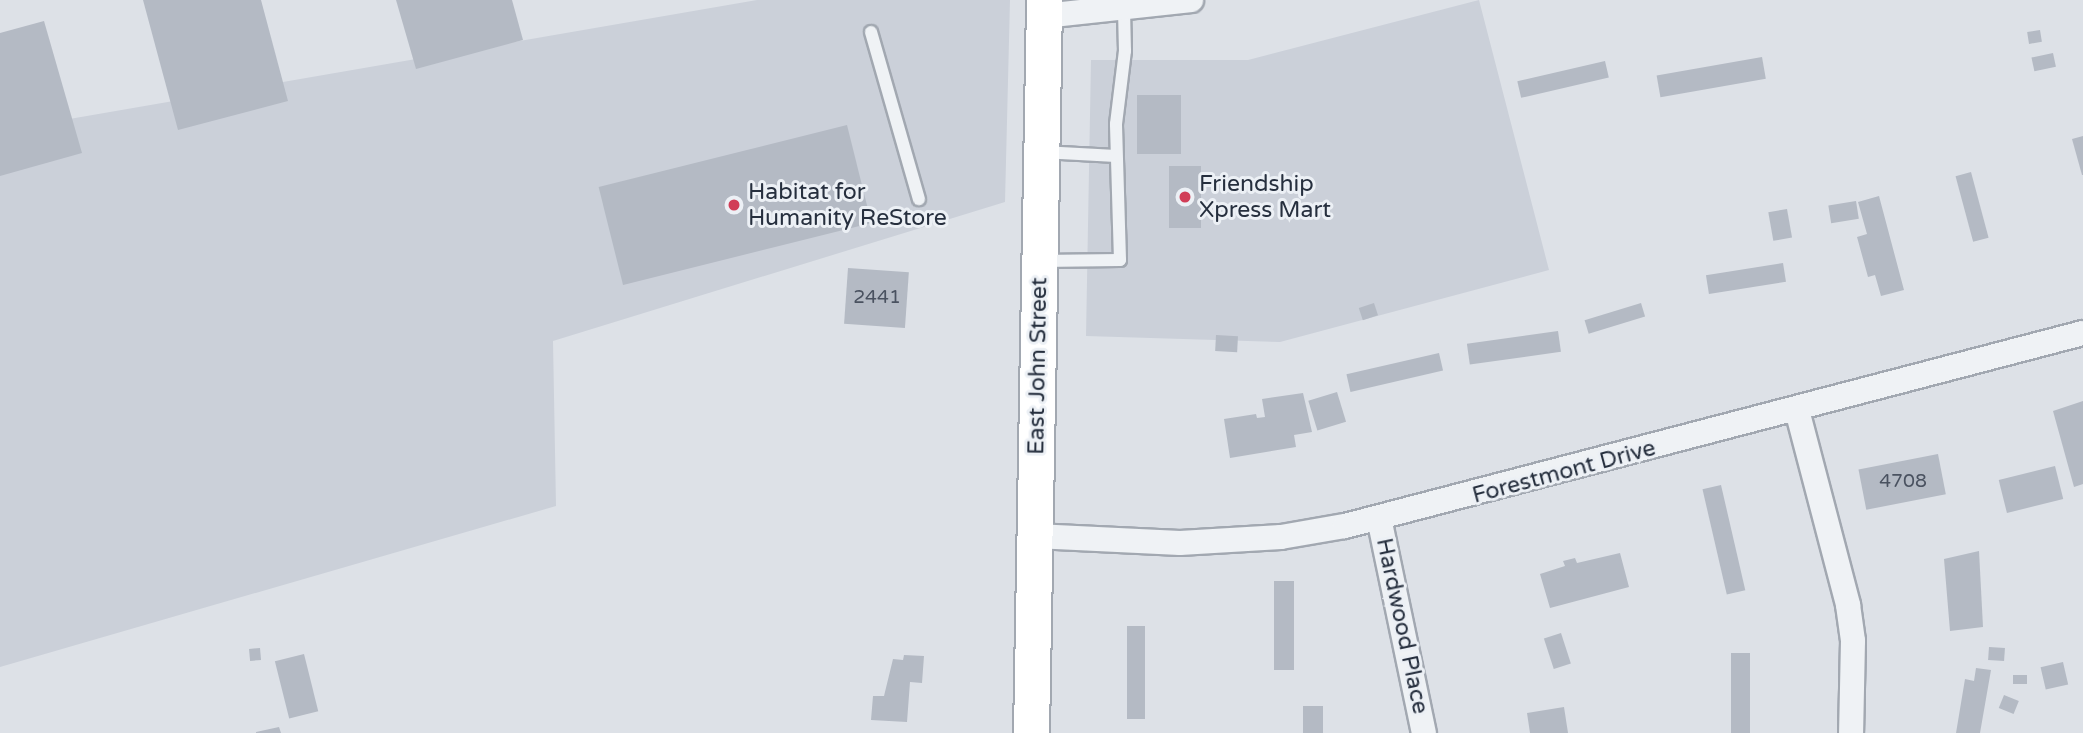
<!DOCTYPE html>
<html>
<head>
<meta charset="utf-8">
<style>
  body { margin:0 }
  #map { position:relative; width:2083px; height:733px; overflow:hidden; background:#dde1e7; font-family:"Varela Round",sans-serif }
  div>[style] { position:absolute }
  .built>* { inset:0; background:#cbd0d9 }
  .building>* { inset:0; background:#b4bac4; transform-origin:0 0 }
  .roads { filter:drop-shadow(2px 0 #a2a8b1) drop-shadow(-2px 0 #a2a8b1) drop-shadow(0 2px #a2a8b1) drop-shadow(0 -2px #a2a8b1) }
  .lane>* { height:12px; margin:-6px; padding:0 6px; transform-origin:6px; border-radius:6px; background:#eff2f5 }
  .street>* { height:24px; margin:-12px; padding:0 12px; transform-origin:12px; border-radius:12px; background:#eff2f5 }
  .secondary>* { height:35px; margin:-17.5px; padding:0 17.5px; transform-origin:17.5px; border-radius:17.5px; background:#fff }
  .dots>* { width:19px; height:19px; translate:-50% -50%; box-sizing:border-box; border:4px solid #ecf0f5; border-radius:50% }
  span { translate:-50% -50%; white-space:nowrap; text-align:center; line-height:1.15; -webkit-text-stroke:6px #ecf0f5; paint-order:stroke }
  .number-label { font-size:19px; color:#4a5260 }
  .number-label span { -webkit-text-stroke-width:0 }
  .poi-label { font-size:23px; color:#262f3e }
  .left { translate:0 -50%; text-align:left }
  .street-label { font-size:23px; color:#262f3e }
</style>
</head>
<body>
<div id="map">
  <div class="built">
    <i style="clip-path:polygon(757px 0,1010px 0,1005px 202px,553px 341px,556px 506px,0 667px,0 131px)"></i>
    <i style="clip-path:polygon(1479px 0,1549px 270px,1280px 342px,1086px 336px,1091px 60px,1248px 60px)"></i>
  </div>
  <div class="building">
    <i style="clip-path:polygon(143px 0,261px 0,288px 101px,178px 130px)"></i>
    <i style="clip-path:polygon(396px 0,512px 0,523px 40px,416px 69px)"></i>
    <i style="clip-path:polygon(44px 21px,82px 153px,0 176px,0 33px)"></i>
    <i style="left:2040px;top:30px;width:12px;height:13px;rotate:81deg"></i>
    <i style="left:2053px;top:53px;width:14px;height:22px;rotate:78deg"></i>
    <i style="left:1762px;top:57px;width:22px;height:107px;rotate:80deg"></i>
    <i style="left:1605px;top:61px;width:17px;height:90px;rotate:77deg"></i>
    <i style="left:1137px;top:95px;width:44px;height:59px"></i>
    <i style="left:847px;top:125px;width:101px;height:256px;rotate:76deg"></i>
    <i style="clip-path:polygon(2083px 136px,2083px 175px,2082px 175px,2072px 139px)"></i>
    <i style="left:1169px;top:166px;width:32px;height:62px"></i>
    <i style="left:1971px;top:172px;width:68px;height:16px;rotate:75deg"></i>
    <i style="clip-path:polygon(1879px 196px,1904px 290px,1881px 296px,1875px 275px,1868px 277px,1857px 237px,1867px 234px,1858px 202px)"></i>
    <i style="left:1856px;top:201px;width:18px;height:28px;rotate:81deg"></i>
    <i style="left:1787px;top:209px;width:29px;height:19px;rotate:80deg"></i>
    <i style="left:1783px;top:263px;width:19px;height:78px;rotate:81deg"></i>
    <i style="left:848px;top:268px;width:61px;height:56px;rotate:4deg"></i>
    <i style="left:1374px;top:303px;width:13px;height:16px;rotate:72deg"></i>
    <i style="left:1641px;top:303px;width:14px;height:59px;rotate:73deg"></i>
    <i style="left:1558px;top:331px;width:21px;height:92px;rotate:82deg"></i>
    <i style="left:1216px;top:335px;width:22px;height:16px;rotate:3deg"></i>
    <i style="left:1439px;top:353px;width:18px;height:95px;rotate:77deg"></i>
    <i style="left:1337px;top:392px;width:31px;height:30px;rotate:73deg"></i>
    <i style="clip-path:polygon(1303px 393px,1312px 432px,1294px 435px,1296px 447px,1230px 458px,1224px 419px,1256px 414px,1257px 418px,1265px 417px,1262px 399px)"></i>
    <i style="clip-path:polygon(2083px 401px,2083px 484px,2074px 487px,2053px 411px)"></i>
    <i style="left:1938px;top:454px;width:41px;height:81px;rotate:79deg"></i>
    <i style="left:2055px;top:466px;width:34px;height:58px;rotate:76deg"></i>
    <i style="left:1721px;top:485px;width:108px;height:19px;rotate:77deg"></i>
    <i style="clip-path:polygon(1979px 551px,1983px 627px,1950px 631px,1944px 559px)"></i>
    <i style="clip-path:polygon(1620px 553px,1629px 587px,1550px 608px,1540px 574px,1565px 566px,1563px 561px,1575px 558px,1577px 563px)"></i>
    <i style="left:1274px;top:581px;width:20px;height:89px"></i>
    <i style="left:1127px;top:626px;width:18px;height:93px"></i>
    <i style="left:1561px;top:633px;width:32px;height:18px;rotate:72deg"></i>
    <i style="left:1989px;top:647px;width:16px;height:13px;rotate:4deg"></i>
    <i style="left:260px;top:648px;width:12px;height:11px;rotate:85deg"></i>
    <i style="left:1731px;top:653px;width:19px;height:80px"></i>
    <i style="left:304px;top:654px;width:59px;height:30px;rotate:76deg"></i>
    <i style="clip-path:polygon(904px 655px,924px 656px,922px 683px,910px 682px,907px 722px,871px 720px,873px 696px,884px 696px,893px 659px,903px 660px)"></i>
    <i style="left:2063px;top:662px;width:23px;height:23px;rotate:77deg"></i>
    <i style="clip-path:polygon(1976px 668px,1991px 670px,1980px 733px,1956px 733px,1965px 679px,1974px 681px)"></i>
    <i style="left:2013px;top:675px;width:14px;height:9px"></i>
    <i style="left:2004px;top:695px;width:16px;height:14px;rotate:22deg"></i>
    <i style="left:1303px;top:706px;width:20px;height:27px"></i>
    <i style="clip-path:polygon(1564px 707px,1568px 733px,1530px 733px,1527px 713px)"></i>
    <i style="clip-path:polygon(279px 727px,281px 733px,256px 733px,256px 732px)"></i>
  </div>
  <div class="roads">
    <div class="lane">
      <i style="left:871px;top:32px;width:174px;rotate:74deg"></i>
      <i style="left:1042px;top:152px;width:74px;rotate:3.1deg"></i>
      <i style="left:1040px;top:261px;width:80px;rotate:-0.7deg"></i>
      <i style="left:1120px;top:260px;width:136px;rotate:-91.7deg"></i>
      <i style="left:1116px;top:124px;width:74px;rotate:-83deg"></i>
      <i style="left:1125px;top:51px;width:42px;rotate:-91.4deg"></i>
    </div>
    <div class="street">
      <i style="left:1044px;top:16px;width:148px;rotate:-6.2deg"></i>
      <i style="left:1797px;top:410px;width:202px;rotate:75.3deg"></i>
      <i style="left:1848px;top:605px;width:36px;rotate:82deg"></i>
      <i style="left:1853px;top:641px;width:92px;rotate:91.2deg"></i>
      <i style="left:1379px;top:518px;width:220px;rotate:78.2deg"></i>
      <i style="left:1035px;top:536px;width:145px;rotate:2.8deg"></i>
      <i style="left:1180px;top:543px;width:101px;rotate:-3.4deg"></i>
      <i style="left:1281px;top:537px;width:65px;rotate:-9.8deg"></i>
      <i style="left:1345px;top:526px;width:763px;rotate:-14.66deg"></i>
    </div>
    <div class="secondary">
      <i style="left:1031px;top:733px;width:733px;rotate:-88.98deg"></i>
    </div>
  </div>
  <div class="dots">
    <i style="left:1185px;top:197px;background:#d13d57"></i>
    <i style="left:734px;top:205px;background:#d13d57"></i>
  </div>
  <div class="number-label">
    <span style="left:877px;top:298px">2441</span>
    <span style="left:1903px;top:482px">4708</span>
  </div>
  <div class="poi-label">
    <span class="left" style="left:1199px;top:197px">Friendship<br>Xpress Mart</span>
    <span class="left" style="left:748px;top:205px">Habitat for<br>Humanity ReStore</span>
  </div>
  <div class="street-label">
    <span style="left:1038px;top:366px;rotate:-89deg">East John Street</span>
    <span style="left:1564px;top:472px;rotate:-15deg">Forestmont Drive</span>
    <span style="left:1402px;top:626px;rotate:78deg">Hardwood Place</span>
  </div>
</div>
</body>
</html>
